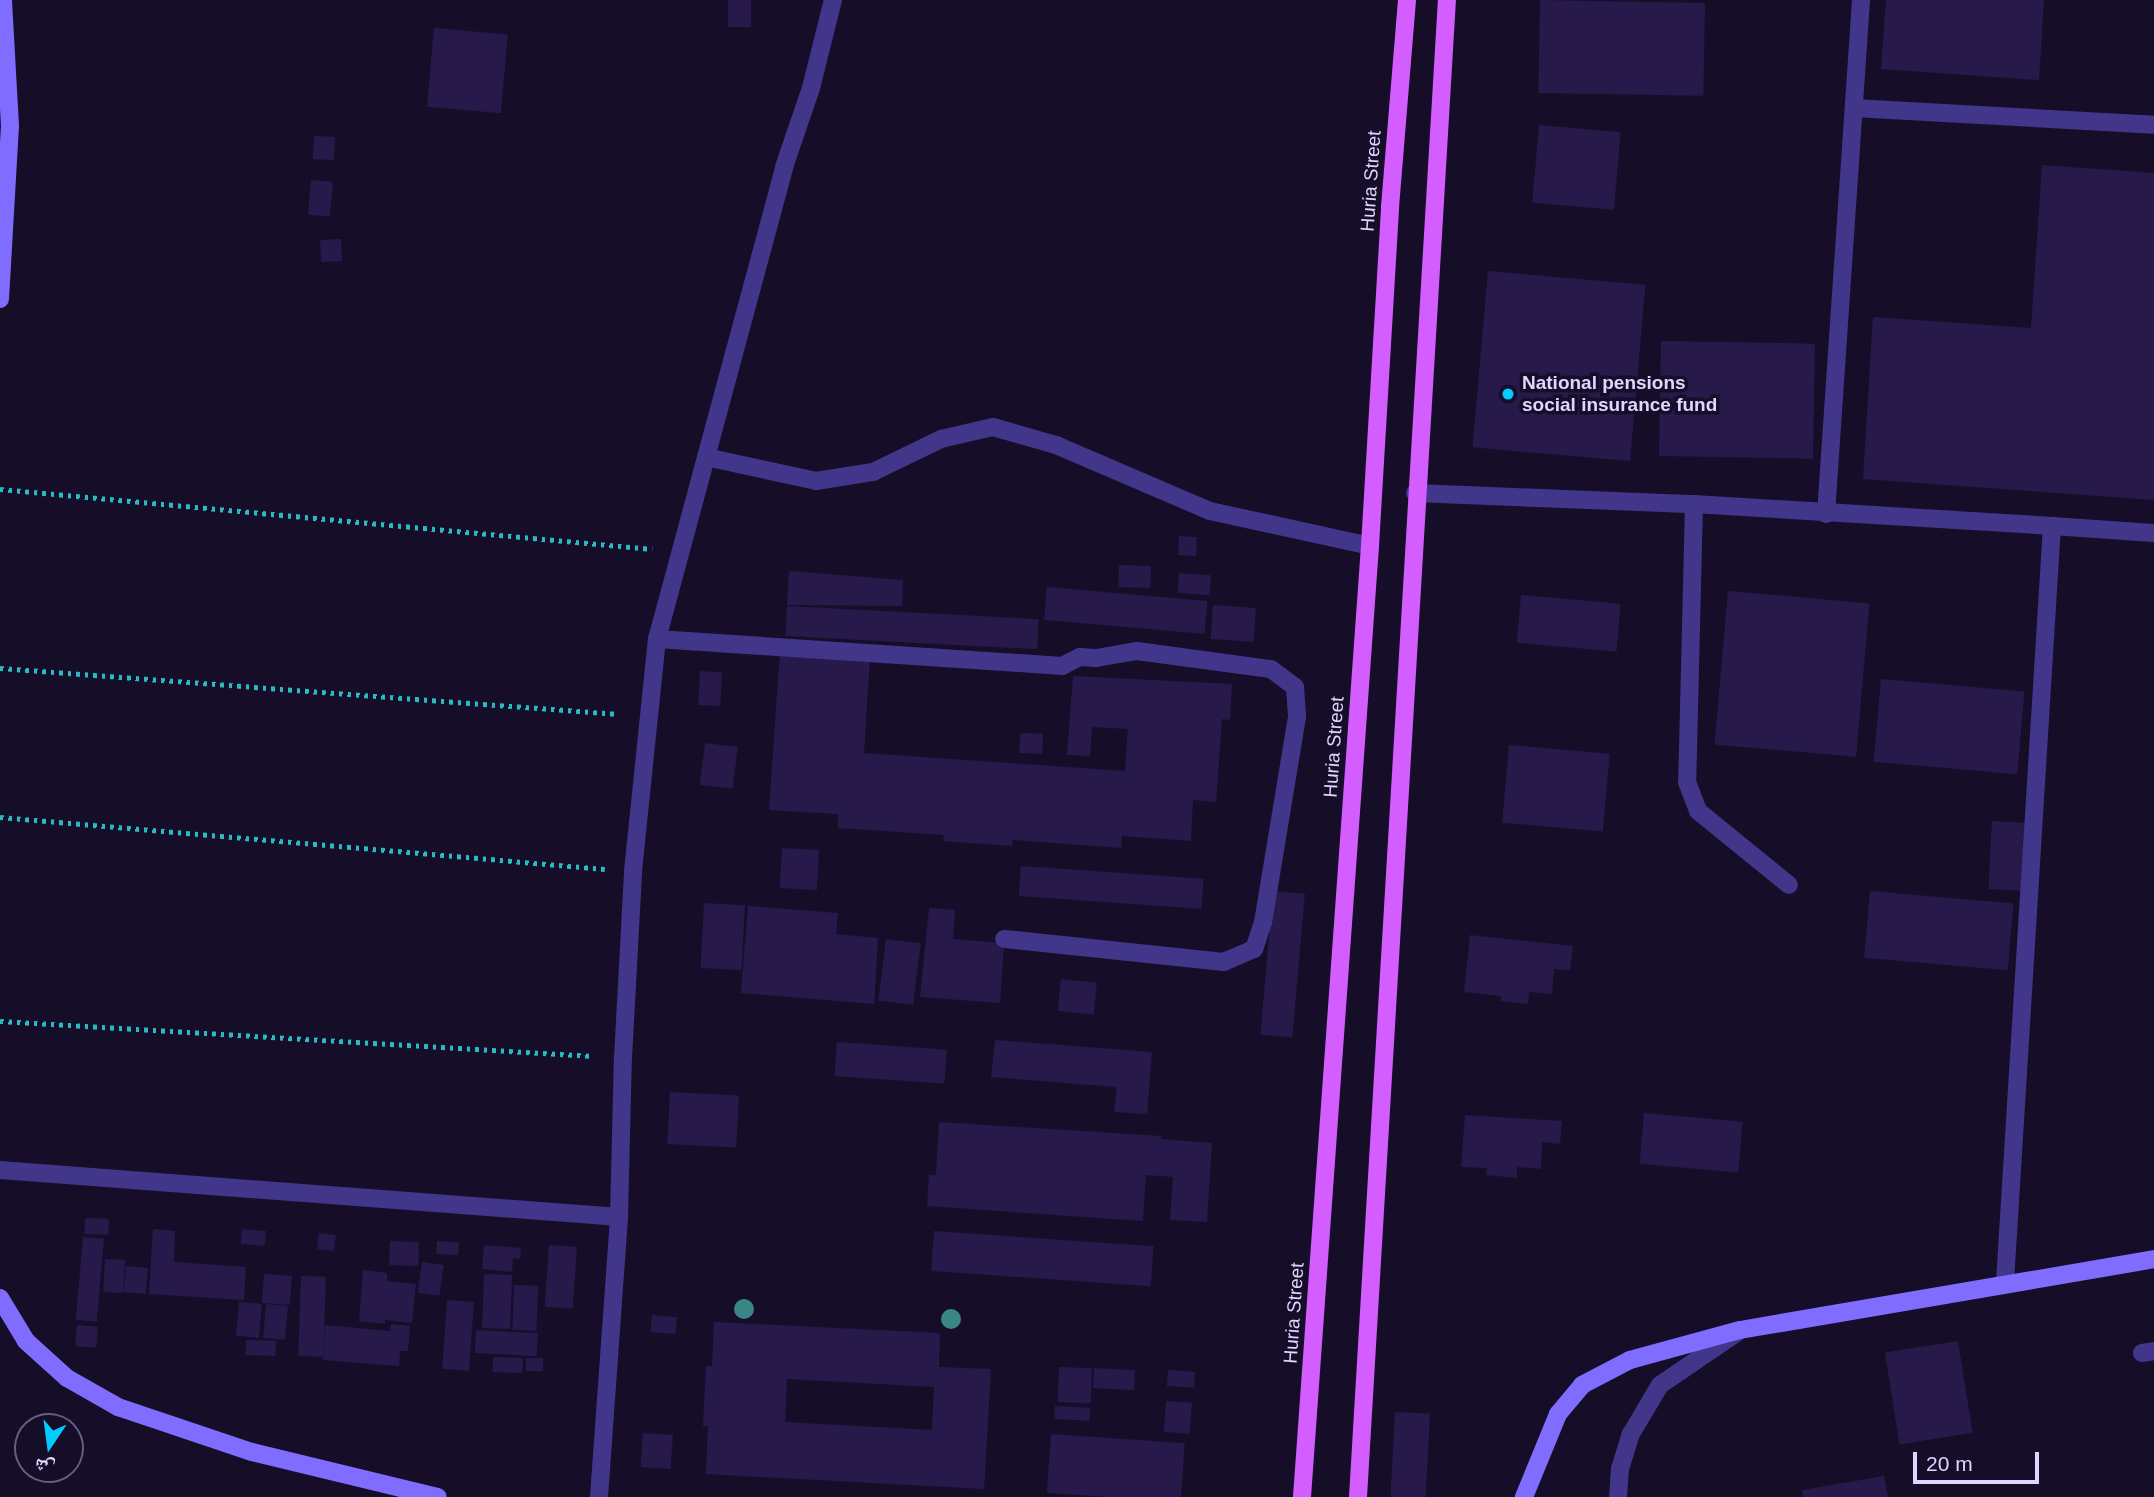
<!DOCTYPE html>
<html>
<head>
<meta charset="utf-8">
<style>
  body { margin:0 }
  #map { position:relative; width:2154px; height:1497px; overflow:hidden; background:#160e29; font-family:Arial,"Noto Naskh Arabic",sans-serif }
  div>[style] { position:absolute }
  .building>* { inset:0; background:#28194b; transform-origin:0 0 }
  .path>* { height:4.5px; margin-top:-2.25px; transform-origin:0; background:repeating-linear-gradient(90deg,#27bcc3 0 3.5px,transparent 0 8.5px) }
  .lane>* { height:18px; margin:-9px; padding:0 9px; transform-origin:9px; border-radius:9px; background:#42368b }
  .street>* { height:18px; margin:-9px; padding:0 9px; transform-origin:9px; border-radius:9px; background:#42368b }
  .secondary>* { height:18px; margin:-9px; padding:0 9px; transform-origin:9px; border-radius:9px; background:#806dff }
  .primary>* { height:18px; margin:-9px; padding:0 9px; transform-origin:9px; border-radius:9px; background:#d45dff }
  .trees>* { width:20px; height:20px; margin:-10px; border-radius:50%; background:#3b8687 }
  .dots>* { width:19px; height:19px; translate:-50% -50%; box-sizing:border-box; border:4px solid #160e29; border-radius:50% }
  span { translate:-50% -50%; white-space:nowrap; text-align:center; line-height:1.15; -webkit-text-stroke:7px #160e29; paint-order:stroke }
  .street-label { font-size:19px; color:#dfd6ff }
  .poi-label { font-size:19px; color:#dfd6ff; font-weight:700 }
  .left { translate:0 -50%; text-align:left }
  .north { position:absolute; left:14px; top:1413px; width:70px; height:70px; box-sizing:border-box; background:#160e29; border:2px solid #665e7f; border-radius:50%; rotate:193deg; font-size:19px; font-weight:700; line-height:28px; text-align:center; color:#dfd6ff }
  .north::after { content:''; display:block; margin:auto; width:24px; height:32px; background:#02cbff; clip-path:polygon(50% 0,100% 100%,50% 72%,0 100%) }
  .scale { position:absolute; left:1913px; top:1452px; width:126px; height:32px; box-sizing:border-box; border:4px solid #dfd6ff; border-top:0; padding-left:9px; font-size:21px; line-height:24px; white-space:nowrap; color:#dfd6ff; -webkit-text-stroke:5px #160e29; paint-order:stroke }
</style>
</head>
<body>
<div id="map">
  <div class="building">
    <i style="left:728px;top:0;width:23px;height:27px"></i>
    <i style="left:1540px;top:0;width:165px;height:93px;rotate:1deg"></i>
    <i style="clip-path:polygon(1886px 0,2044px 0,2039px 80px,1881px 69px)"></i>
    <i style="left:434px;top:28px;width:74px;height:79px;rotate:5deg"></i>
    <i style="left:1539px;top:125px;width:82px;height:78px;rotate:5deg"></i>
    <i style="left:314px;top:136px;width:21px;height:23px;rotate:3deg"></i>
    <i style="clip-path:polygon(2042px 165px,2154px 173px,2154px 500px,1863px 479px,1873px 317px,2031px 328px)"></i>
    <i style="left:311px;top:180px;width:22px;height:35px;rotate:5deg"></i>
    <i style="left:341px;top:239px;width:22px;height:21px;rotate:87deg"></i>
    <i style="left:1488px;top:271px;width:158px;height:177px;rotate:5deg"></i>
    <i style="left:1661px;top:341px;width:154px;height:115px;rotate:1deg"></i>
    <i style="left:1179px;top:536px;width:18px;height:19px;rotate:3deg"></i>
    <i style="left:1119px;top:565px;width:32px;height:22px;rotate:2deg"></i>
    <i style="clip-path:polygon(789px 571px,903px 580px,902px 606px,787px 605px)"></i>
    <i style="left:1179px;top:573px;width:32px;height:20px;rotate:4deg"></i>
    <i style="left:1047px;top:587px;width:161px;height:33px;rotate:5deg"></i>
    <i style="left:1728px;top:591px;width:142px;height:154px;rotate:5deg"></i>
    <i style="left:1521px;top:595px;width:100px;height:48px;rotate:5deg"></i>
    <i style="left:1213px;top:605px;width:43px;height:34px;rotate:4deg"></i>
    <i style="left:787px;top:606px;width:252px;height:30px;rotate:3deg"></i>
    <i style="clip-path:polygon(780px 651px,870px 657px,864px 753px,1125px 771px,1128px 729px,1092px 727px,1090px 756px,1067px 755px,1073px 676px,1232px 684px,1230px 720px,1222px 719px,1216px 802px,1193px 800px,1191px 841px,1122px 836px,1121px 848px,1013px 840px,1012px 846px,943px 841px,944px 835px,838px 828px,838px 814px,769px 810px)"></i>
    <i style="left:700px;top:671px;width:22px;height:34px;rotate:3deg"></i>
    <i style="left:1881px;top:679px;width:144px;height:83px;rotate:5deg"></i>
    <i style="left:1020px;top:733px;width:23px;height:20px;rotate:2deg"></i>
    <i style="left:705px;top:743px;width:33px;height:42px;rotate:7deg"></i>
    <i style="left:1509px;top:745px;width:101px;height:78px;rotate:5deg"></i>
    <i style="left:1992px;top:821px;width:37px;height:68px;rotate:3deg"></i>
    <i style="left:782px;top:848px;width:37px;height:40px;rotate:3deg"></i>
    <i style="left:1021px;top:866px;width:183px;height:30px;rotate:4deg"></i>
    <i style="left:1273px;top:891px;width:32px;height:144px;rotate:5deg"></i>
    <i style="left:1870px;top:891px;width:144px;height:67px;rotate:5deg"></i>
    <i style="left:704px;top:903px;width:41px;height:65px;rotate:3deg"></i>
    <i style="clip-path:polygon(748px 906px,838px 913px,836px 934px,878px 938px,874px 1004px,741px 993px)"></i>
    <i style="clip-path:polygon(929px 908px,955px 910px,953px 939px,1004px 943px,1000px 1003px,920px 997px)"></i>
    <i style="clip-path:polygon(1470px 935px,1573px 946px,1570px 970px,1554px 969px,1552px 994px,1529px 992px,1528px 1004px,1501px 1001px,1501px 996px,1464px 992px)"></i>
    <i style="left:886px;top:939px;width:35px;height:62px;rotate:7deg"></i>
    <i style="left:1061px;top:979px;width:36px;height:32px;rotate:6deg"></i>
    <i style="clip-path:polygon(995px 1040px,1152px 1052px,1147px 1114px,1114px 1112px,1117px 1087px,991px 1077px)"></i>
    <i style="left:837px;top:1042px;width:110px;height:34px;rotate:4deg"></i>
    <i style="left:670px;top:1092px;width:69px;height:52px;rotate:3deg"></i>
    <i style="left:1644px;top:1113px;width:99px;height:51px;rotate:5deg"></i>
    <i style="clip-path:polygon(1465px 1115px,1562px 1121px,1560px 1144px,1542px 1142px,1541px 1169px,1517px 1167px,1517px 1178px,1486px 1175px,1487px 1168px,1461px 1167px)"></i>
    <i style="clip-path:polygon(939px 1122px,1161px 1136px,1161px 1139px,1212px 1143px,1207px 1222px,1170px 1220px,1173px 1177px,1146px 1175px,1143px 1221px,927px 1206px,929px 1175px,936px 1175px)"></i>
    <i style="left:85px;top:1218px;width:24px;height:16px;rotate:2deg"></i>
    <i style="clip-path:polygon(153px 1229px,175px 1231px,174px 1262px,246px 1267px,244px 1300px,149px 1294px)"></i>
    <i style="left:242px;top:1229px;width:24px;height:15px;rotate:5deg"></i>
    <i style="left:934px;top:1231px;width:220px;height:40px;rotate:4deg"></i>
    <i style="left:319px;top:1233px;width:17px;height:16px;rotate:7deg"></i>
    <i style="left:83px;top:1237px;width:21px;height:83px;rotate:5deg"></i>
    <i style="left:390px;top:1241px;width:29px;height:24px;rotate:2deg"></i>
    <i style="left:437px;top:1241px;width:22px;height:13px;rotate:3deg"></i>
    <i style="clip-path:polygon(484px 1245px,521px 1248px,520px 1259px,513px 1258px,512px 1272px,482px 1269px)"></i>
    <i style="left:549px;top:1245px;width:28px;height:62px;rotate:4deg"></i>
    <i style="left:105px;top:1259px;width:20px;height:33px;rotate:3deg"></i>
    <i style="left:422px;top:1262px;width:22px;height:31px;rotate:8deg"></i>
    <i style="left:126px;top:1266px;width:22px;height:26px;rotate:5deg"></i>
    <i style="clip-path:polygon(363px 1270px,387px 1273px,387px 1281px,416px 1284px,412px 1323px,385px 1320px,385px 1324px,359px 1321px)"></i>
    <i style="left:264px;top:1274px;width:28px;height:29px;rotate:4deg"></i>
    <i style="left:484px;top:1274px;width:28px;height:54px;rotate:2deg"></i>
    <i style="left:301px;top:1276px;width:25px;height:80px;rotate:2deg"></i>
    <i style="left:514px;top:1285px;width:24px;height:45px;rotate:2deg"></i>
    <i style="left:447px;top:1300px;width:27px;height:69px;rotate:4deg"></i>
    <i style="left:239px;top:1302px;width:23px;height:34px;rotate:5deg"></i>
    <i style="left:266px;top:1304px;width:22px;height:34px;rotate:5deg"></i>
    <i style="left:652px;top:1315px;width:25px;height:17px;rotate:5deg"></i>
    <i style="clip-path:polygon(evenodd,714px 1322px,940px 1333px,939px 1367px,991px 1369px,984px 1489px,706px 1474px,708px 1426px,703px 1426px,706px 1366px,712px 1366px,714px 1322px,787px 1379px,934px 1387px,932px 1430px,785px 1422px,787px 1379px)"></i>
    <i style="clip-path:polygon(391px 1324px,410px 1326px,408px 1351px,400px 1351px,399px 1366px,323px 1360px,325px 1325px,390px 1331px)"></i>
    <i style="left:77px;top:1325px;width:21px;height:21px;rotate:5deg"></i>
    <i style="left:476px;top:1330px;width:62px;height:23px;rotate:3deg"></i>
    <i style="left:246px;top:1340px;width:30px;height:15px;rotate:2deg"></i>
    <i style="left:1958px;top:1341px;width:93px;height:74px;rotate:81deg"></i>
    <i style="left:493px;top:1357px;width:30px;height:15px;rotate:2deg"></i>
    <i style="left:526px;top:1358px;width:17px;height:13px"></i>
    <i style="left:1059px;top:1367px;width:33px;height:35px;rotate:2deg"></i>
    <i style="left:1094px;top:1368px;width:41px;height:20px;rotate:3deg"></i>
    <i style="left:1168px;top:1370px;width:27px;height:16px;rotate:4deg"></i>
    <i style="left:1166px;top:1401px;width:26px;height:31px;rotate:4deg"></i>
    <i style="left:1055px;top:1406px;width:35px;height:13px;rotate:3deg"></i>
    <i style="left:1395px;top:1412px;width:35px;height:85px;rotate:3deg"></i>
    <i style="left:643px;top:1433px;width:30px;height:34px;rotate:4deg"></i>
    <i style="left:1051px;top:1434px;width:134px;height:59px;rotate:4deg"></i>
    <i style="clip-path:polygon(1884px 1476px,1888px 1497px,1803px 1497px,1802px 1490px)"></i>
  </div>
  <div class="path">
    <i style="left:0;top:489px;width:655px;rotate:5.26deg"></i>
    <i style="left:0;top:668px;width:620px;rotate:4.26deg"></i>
    <i style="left:0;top:817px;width:607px;rotate:4.91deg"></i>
    <i style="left:0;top:1021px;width:595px;rotate:3.37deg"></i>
  </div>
  <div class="lane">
    <i style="left:1854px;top:108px;width:300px;rotate:3.2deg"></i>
    <i style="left:706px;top:457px;width:113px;rotate:12.3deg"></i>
    <i style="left:816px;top:481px;width:58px;rotate:-9deg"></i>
    <i style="left:873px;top:472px;width:76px;rotate:-25.9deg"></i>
    <i style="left:941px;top:439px;width:53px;rotate:-13deg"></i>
    <i style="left:993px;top:427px;width:66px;rotate:15.9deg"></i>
    <i style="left:1056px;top:445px;width:168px;rotate:23.2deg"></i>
    <i style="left:1210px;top:511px;width:164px;rotate:12.3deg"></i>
    <i style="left:1415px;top:493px;width:279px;rotate:2.3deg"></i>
    <i style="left:1694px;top:504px;width:359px;rotate:3.5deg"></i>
    <i style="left:2052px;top:526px;width:757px;rotate:93.56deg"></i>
    <i style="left:1694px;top:504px;width:278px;rotate:91.4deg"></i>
    <i style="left:1687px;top:782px;width:31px;rotate:69deg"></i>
    <i style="left:1698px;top:811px;width:117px;rotate:39.1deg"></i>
    <i style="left:1826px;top:514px;width:515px;rotate:-86.1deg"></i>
    <i style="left:2052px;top:526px;width:102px;rotate:3.9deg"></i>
    <i style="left:657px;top:639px;width:406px;rotate:3.8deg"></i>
    <i style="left:1062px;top:666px;width:20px;rotate:-27deg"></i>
    <i style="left:1080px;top:657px;width:16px;rotate:4deg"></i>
    <i style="left:1096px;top:658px;width:42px;rotate:-9.7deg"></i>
    <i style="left:1137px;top:651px;width:135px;rotate:7.7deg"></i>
    <i style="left:1271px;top:669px;width:30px;rotate:37deg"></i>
    <i style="left:1295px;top:687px;width:30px;rotate:86deg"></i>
    <i style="left:1297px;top:717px;width:208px;rotate:99.4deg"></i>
    <i style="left:1263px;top:922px;width:28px;rotate:108deg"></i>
    <i style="left:1254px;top:949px;width:33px;rotate:157deg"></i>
    <i style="left:1224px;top:962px;width:221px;rotate:-174deg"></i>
    <i style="left:2142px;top:1353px;width:12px;rotate:-9deg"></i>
    <i style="left:1618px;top:1497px;width:28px;rotate:-86deg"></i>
    <i style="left:1620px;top:1469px;width:37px;rotate:-73deg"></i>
    <i style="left:1631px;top:1434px;width:57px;rotate:-59.4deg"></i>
    <i style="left:1660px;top:1385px;width:94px;rotate:-34.2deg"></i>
  </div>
  <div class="street">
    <i style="left:0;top:1170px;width:621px;rotate:4.34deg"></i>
    <i style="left:599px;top:1497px;width:281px;rotate:-85.9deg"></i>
    <i style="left:619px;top:1217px;width:159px;rotate:-88.6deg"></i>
    <i style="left:623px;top:1058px;width:187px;rotate:-86.9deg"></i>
    <i style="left:633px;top:871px;width:233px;rotate:-84.1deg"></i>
    <i style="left:657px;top:639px;width:489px;rotate:-74.9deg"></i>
    <i style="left:784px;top:167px;width:83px;rotate:-71.1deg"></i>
    <i style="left:811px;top:88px;width:91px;rotate:-76deg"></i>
  </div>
  <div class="secondary">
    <i style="left:0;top:299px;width:173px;rotate:-86.7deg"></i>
    <i style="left:10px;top:126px;width:126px;rotate:-93.2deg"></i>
    <i style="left:0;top:1298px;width:50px;rotate:58.8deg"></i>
    <i style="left:26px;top:1341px;width:55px;rotate:42.1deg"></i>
    <i style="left:67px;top:1378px;width:59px;rotate:29.6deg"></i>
    <i style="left:118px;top:1407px;width:141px;rotate:18.6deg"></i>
    <i style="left:252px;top:1452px;width:191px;rotate:13.6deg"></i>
    <i style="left:1524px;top:1497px;width:90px;rotate:-67.7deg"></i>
    <i style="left:1558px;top:1414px;width:38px;rotate:-50deg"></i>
    <i style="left:1582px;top:1385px;width:54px;rotate:-27.5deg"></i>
    <i style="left:1630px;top:1360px;width:114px;rotate:-15.3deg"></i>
    <i style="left:1740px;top:1330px;width:420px;rotate:-9.7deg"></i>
  </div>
  <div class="primary">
    <i style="left:1302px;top:1497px;width:953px;rotate:-85.91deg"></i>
    <i style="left:1370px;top:546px;width:340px;rotate:-86.6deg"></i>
    <i style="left:1390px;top:207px;width:208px;rotate:-85.3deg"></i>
    <i style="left:1358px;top:1497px;width:1500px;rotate:-86.6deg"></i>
  </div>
  <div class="trees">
    <i style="left:744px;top:1309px"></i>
    <i style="left:951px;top:1319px"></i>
  </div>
  <div class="dots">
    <i style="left:1508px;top:394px;background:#02cbff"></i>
  </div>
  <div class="street-label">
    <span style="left:1371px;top:181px;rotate:-86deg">Huria Street</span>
    <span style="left:1334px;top:747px;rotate:-86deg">Huria Street</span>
    <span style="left:1294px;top:1313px;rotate:-86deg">Huria Street</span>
  </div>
  <div class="poi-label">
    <span class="left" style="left:1522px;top:394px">National pensions<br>social insurance fund</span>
  </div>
  <div class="north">ش</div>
  <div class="scale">20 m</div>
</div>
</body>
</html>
